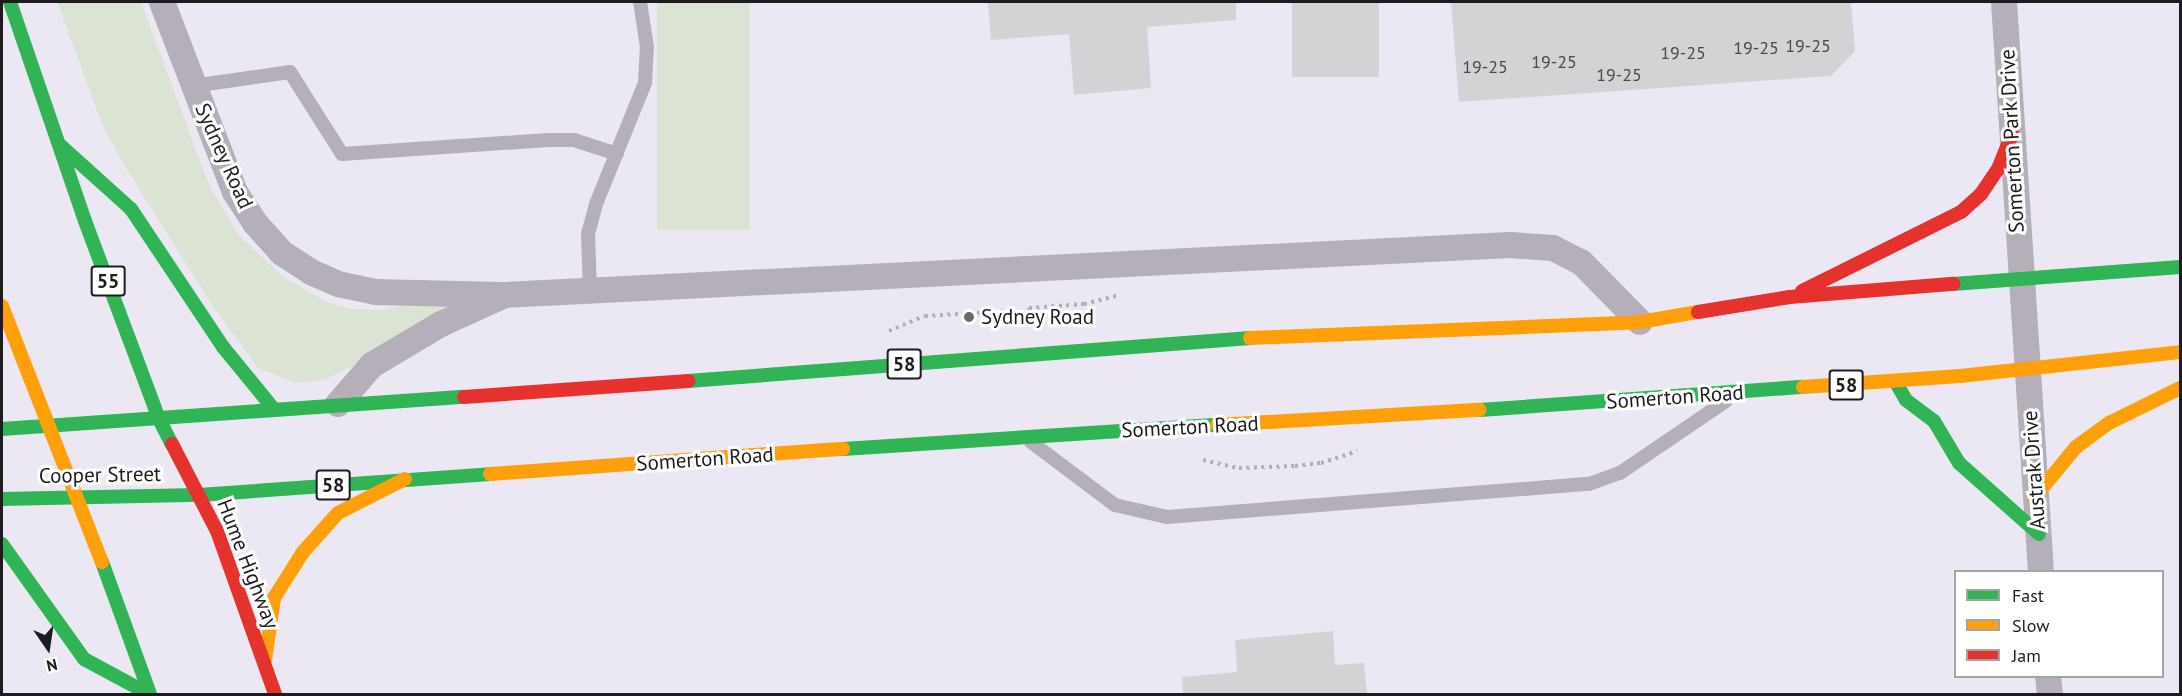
<!DOCTYPE html>
<html>
<head>
<meta charset="utf-8">
<style>
  body { margin:0 }
  #map { position:relative; width:2182px; height:696px; overflow:hidden; background:#f5f4f9; font-family:"PT Sans",sans-serif }
  div>[style] { position:absolute }
  .built>* { inset:0; background:#ebe8f4 }
  .green>* { inset:0; background:#dbe4d4; transform-origin:0 0 }
  .building>* { inset:0; background:#d5d2d6; transform-origin:0 0 }
  .path>* { height:4px; margin-top:-2px; transform-origin:0; background:repeating-linear-gradient(90deg,#b2aeb6 0 3px,transparent 0 7.5px) }
  .lane>* { height:14px; margin:-7px; padding:0 7px; transform-origin:7px; border-radius:7px; background:#b4afb9 }
  .street>* { height:26px; margin:-13px; padding:0 13px; transform-origin:13px; border-radius:13px; background:#b4afb9 }
  .fast>* { height:14px; margin:-7px; padding:0 7px; transform-origin:7px; border-radius:7px; background:#30b455 }
  .slow>* { height:14px; margin:-7px; padding:0 7px; transform-origin:7px; border-radius:7px; background:#ff9f0a }
  .jam>* { height:14px; margin:-7px; padding:0 7px; transform-origin:7px; border-radius:7px; background:#e5322d }
  .dots>* { width:16px; height:16px; translate:-50% -50%; box-sizing:border-box; border:3px solid #fff; border-radius:50% }
  span { translate:-50% -50%; white-space:nowrap; text-align:center; line-height:1.15; -webkit-text-stroke:6px #fff; paint-order:stroke }
  .number-label { font-size:18px; color:#4b494d }
  .number-label span { -webkit-text-stroke-width:0 }
  .shield-label span { padding:2px 4px; background:#fff; border:2px solid; border-radius:4px; -webkit-text-stroke-width:0 }
  .shield-label { font-size:20px; color:#1d1b1f; font-weight:700 }
  .street-label { font-size:21px; color:#1d1b1f }
  .poi-label { font-size:21px; color:#1d1b1f }
  .left { translate:0 -50%; text-align:left }
  .frame { position:absolute; inset:0; border:3px solid #1d1b1f; pointer-events:none }
  .legend { position:absolute; left:1954px; top:570px; width:210px; height:108px; box-sizing:border-box; background:#fff; border:2px solid #a5a4a5; margin:0; padding:8px 10px; list-style:none; font-size:18px; color:#1d1b1f }
  .legend li { display:flex; align-items:center; gap:12px; height:30px }
  .legend b { width:30px; border:2px solid #a5a4a5 }
  .north { position:absolute; left:18px; top:618px; width:60px; height:60px; -webkit-text-stroke:4px #fff; paint-order:stroke; rotate:167deg; font-size:16px; font-weight:700; line-height:24px; text-align:center; color:#1d1b1f }
  .north::after { content:''; display:block; margin:auto; width:21px; height:27px; background:#1d1b1f; clip-path:polygon(50% 0,100% 100%,50% 72%,0 100%) }
</style>
</head>
<body>
<div id="map">
  <div class="built">
    <i style="clip-path:polygon(evenodd,2px 2px,2180px 2px,2180px 694px,2px 694px,2px 2px,1956px 572px,2162px 572px,2162px 676px,1956px 676px,1956px 572px)"></i>
  </div>
  <div class="green">
    <i style="clip-path:polygon(57px 2px,141px 2px,209px 185px,239px 235px,283px 277px,327px 302px,351px 309px,383px 310px,414px 303px,447px 306px,353px 366px,324px 380px,296px 383px,258px 368px,212px 305px,121px 160px,102px 124px)"></i>
    <i style="left:657px;top:2px;width:93px;height:228px"></i>
  </div>
  <div class="building">
    <i style="clip-path:polygon(988px 2px,1236px 2px,1236px 20px,1147px 27px,1151px 88px,1074px 95px,1069px 34px,991px 40px)"></i>
    <i style="left:1292px;top:2px;width:87px;height:75px"></i>
    <i style="clip-path:polygon(1451px 2px,1851px 2px,1855px 51px,1831px 76px,1459px 102px)"></i>
    <i style="clip-path:polygon(1333px 631px,1335px 665px,1364px 663px,1367px 694px,1183px 694px,1182px 677px,1237px 672px,1235px 640px)"></i>
  </div>
  <div class="path">
    <i style="left:1027px;top:317px;width:9px;rotate:-77deg"></i>
    <i style="left:1029px;top:308px;width:55px;rotate:-4.2deg"></i>
    <i style="left:1084px;top:304px;width:37px;rotate:-14deg"></i>
    <i style="left:889px;top:331px;width:39px;rotate:-23deg"></i>
    <i style="left:925px;top:316px;width:85px;rotate:-3.4deg"></i>
    <i style="left:1010px;top:311px;width:33px;rotate:14deg"></i>
    <i style="left:1203px;top:460px;width:37px;rotate:13deg"></i>
    <i style="left:1239px;top:468px;width:56px;rotate:-2deg"></i>
    <i style="left:1295px;top:466px;width:26px;rotate:-7deg"></i>
    <i style="left:1321px;top:463px;width:38px;rotate:-18deg"></i>
  </div>
  <div class="lane">
    <i style="left:193px;top:86px;width:98px;rotate:-8.2deg"></i>
    <i style="left:290px;top:72px;width:97px;rotate:57.6deg"></i>
    <i style="left:342px;top:154px;width:207px;rotate:-3.9deg"></i>
    <i style="left:549px;top:140px;width:25px"></i>
    <i style="left:574px;top:140px;width:45px;rotate:18deg"></i>
    <i style="left:590px;top:291px;width:57px;rotate:-92deg"></i>
    <i style="left:588px;top:234px;width:31px;rotate:-75deg"></i>
    <i style="left:596px;top:204px;width:131px;rotate:-68deg"></i>
    <i style="left:645px;top:83px;width:36px;rotate:-87deg"></i>
    <i style="left:647px;top:47px;width:46px;rotate:-98.8deg"></i>
    <i style="left:1031px;top:442px;width:105px;rotate:36.9deg"></i>
    <i style="left:1115px;top:505px;width:53px;rotate:13deg"></i>
    <i style="left:1167px;top:517px;width:423px;rotate:-4.5deg"></i>
    <i style="left:1589px;top:484px;width:33px;rotate:-20deg"></i>
    <i style="left:1620px;top:473px;width:128px;rotate:-34.2deg"></i>
  </div>
  <div class="street">
    <i style="left:162px;top:2px;width:204px;rotate:69deg"></i>
    <i style="left:235px;top:192px;width:37px;rotate:57deg"></i>
    <i style="left:255px;top:223px;width:40px;rotate:48deg"></i>
    <i style="left:282px;top:253px;width:35px;rotate:33deg"></i>
    <i style="left:311px;top:272px;width:30px;rotate:24deg"></i>
    <i style="left:338px;top:284px;width:38px;rotate:12deg"></i>
    <i style="left:375px;top:292px;width:126px;rotate:1.4deg"></i>
    <i style="left:2004px;top:2px;width:571px;rotate:86.29deg"></i>
    <i style="left:338px;top:404px;width:52px;rotate:-48.9deg"></i>
    <i style="left:372px;top:365px;width:80px;rotate:-30.7deg"></i>
    <i style="left:441px;top:324px;width:70px;rotate:-24.4deg"></i>
    <i style="left:505px;top:295px;width:1006px;rotate:-2.85deg"></i>
    <i style="left:1510px;top:245px;width:43px;rotate:4deg"></i>
    <i style="left:1553px;top:248px;width:31px;rotate:27deg"></i>
    <i style="left:1581px;top:262px;width:84px;rotate:45.5deg"></i>
    <i style="left:2048px;top:676px;width:18px;rotate:84deg"></i>
  </div>
  <div class="fast">
    <i style="left:10px;top:2px;width:231px;rotate:71.1deg"></i>
    <i style="left:85px;top:221px;width:211px;rotate:69.5deg"></i>
    <i style="left:159px;top:419px;width:28px;rotate:63deg"></i>
    <i style="left:61px;top:146px;width:94px;rotate:42deg"></i>
    <i style="left:131px;top:209px;width:166px;rotate:56.3deg"></i>
    <i style="left:223px;top:347px;width:79px;rotate:50.7deg"></i>
    <i style="left:1953px;top:284px;width:228px;rotate:-4.3deg"></i>
    <i style="left:688px;top:381px;width:564px;rotate:-4.38deg"></i>
    <i style="left:1895px;top:381px;width:22px;rotate:60deg"></i>
    <i style="left:1906px;top:400px;width:35px;rotate:37deg"></i>
    <i style="left:1934px;top:421px;width:49px;rotate:59.2deg"></i>
    <i style="left:1959px;top:463px;width:107px;rotate:41.6deg"></i>
    <i style="left:1480px;top:410px;width:324px;rotate:-4.1deg"></i>
    <i style="left:2px;top:429px;width:463px;rotate:-4deg"></i>
    <i style="left:843px;top:449px;width:375px;rotate:-3.7deg"></i>
    <i style="left:2px;top:499px;width:197px;rotate:-1.2deg"></i>
    <i style="left:199px;top:495px;width:292px;rotate:-4.1deg"></i>
    <i style="left:2px;top:544px;width:141px;rotate:54.5deg"></i>
    <i style="left:84px;top:659px;width:74px;rotate:28.3deg"></i>
    <i style="left:102px;top:562px;width:140px;rotate:70deg"></i>
  </div>
  <div class="slow">
    <i style="left:2px;top:306px;width:275px;rotate:68.7deg"></i>
    <i style="left:1250px;top:338px;width:390px;rotate:-2.3deg"></i>
    <i style="left:1640px;top:322px;width:59px;rotate:-9.8deg"></i>
    <i style="left:1803px;top:387px;width:157px;rotate:-4deg"></i>
    <i style="left:1960px;top:376px;width:221px;rotate:-6.2deg"></i>
    <i style="left:1217px;top:425px;width:263px;rotate:-3.3deg"></i>
    <i style="left:490px;top:474px;width:354px;rotate:-4.1deg"></i>
    <i style="left:2034px;top:498px;width:66px;rotate:-50.5deg"></i>
    <i style="left:2076px;top:447px;width:41px;rotate:-36deg"></i>
    <i style="left:2109px;top:423px;width:79px;rotate:-26.2deg"></i>
    <i style="left:265px;top:660px;width:63px;rotate:-81.7deg"></i>
    <i style="left:274px;top:598px;width:54px;rotate:-57.8deg"></i>
    <i style="left:303px;top:552px;width:52px;rotate:-48.1deg"></i>
    <i style="left:338px;top:513px;width:75px;rotate:-26.9deg"></i>
  </div>
  <div class="jam">
    <i style="left:1802px;top:291px;width:178px;rotate:-26.4deg"></i>
    <i style="left:1961px;top:212px;width:27px;rotate:-42deg"></i>
    <i style="left:1981px;top:194px;width:30px;rotate:-56deg"></i>
    <i style="left:1998px;top:169px;width:38px;rotate:-68deg"></i>
    <i style="left:1698px;top:312px;width:93px;rotate:-9.3deg"></i>
    <i style="left:1790px;top:297px;width:164px;rotate:-4.6deg"></i>
    <i style="left:464px;top:397px;width:225px;rotate:-4.1deg"></i>
    <i style="left:172px;top:444px;width:98px;rotate:62.7deg"></i>
    <i style="left:217px;top:531px;width:173px;rotate:70.4deg"></i>
  </div>
  <div class="dots">
    <i style="left:969px;top:317px;background:#69676b"></i>
  </div>
  <div class="number-label">
    <span style="left:1808px;top:46px">19-25</span>
    <span style="left:1756px;top:48px">19-25</span>
    <span style="left:1683px;top:53px">19-25</span>
    <span style="left:1554px;top:62px">19-25</span>
    <span style="left:1485px;top:67px">19-25</span>
    <span style="left:1619px;top:75px">19-25</span>
  </div>
  <div class="shield-label">
    <span style="left:108px;top:281px">55</span>
    <span style="left:904px;top:364px">58</span>
    <span style="left:1846px;top:385px">58</span>
    <span style="left:333px;top:485px">58</span>
  </div>
  <div class="street-label">
    <span style="left:2012px;top:141px;rotate:-93deg">Somerton Park Drive</span>
    <span style="left:224px;top:156px;rotate:66deg">Sydney Road</span>
    <span style="left:1675px;top:397px;rotate:-4deg">Somerton Road</span>
    <span style="left:1190px;top:427px;rotate:-3deg">Somerton Road</span>
    <span style="left:705px;top:459px;rotate:-4deg">Somerton Road</span>
    <span style="left:2034px;top:470px;rotate:-94deg">Austrak Drive</span>
    <span style="left:100px;top:475px;rotate:-1deg">Cooper Street</span>
    <span style="left:248px;top:564px;rotate:69deg">Hume Highway</span>
  </div>
  <div class="poi-label">
    <span class="left" style="left:981px;top:317px">Sydney Road</span>
  </div>
  <div class="frame"></div>
  <ul class="legend">
  <li><b style="height:8px;background:#30b455"></b>Fast</li>
  <li><b style="height:8px;background:#ff9f0a"></b>Slow</li>
  <li><b style="height:8px;background:#e5322d"></b>Jam</li>
  </ul>
  <div class="north">N</div>
</div>
</body>
</html>
